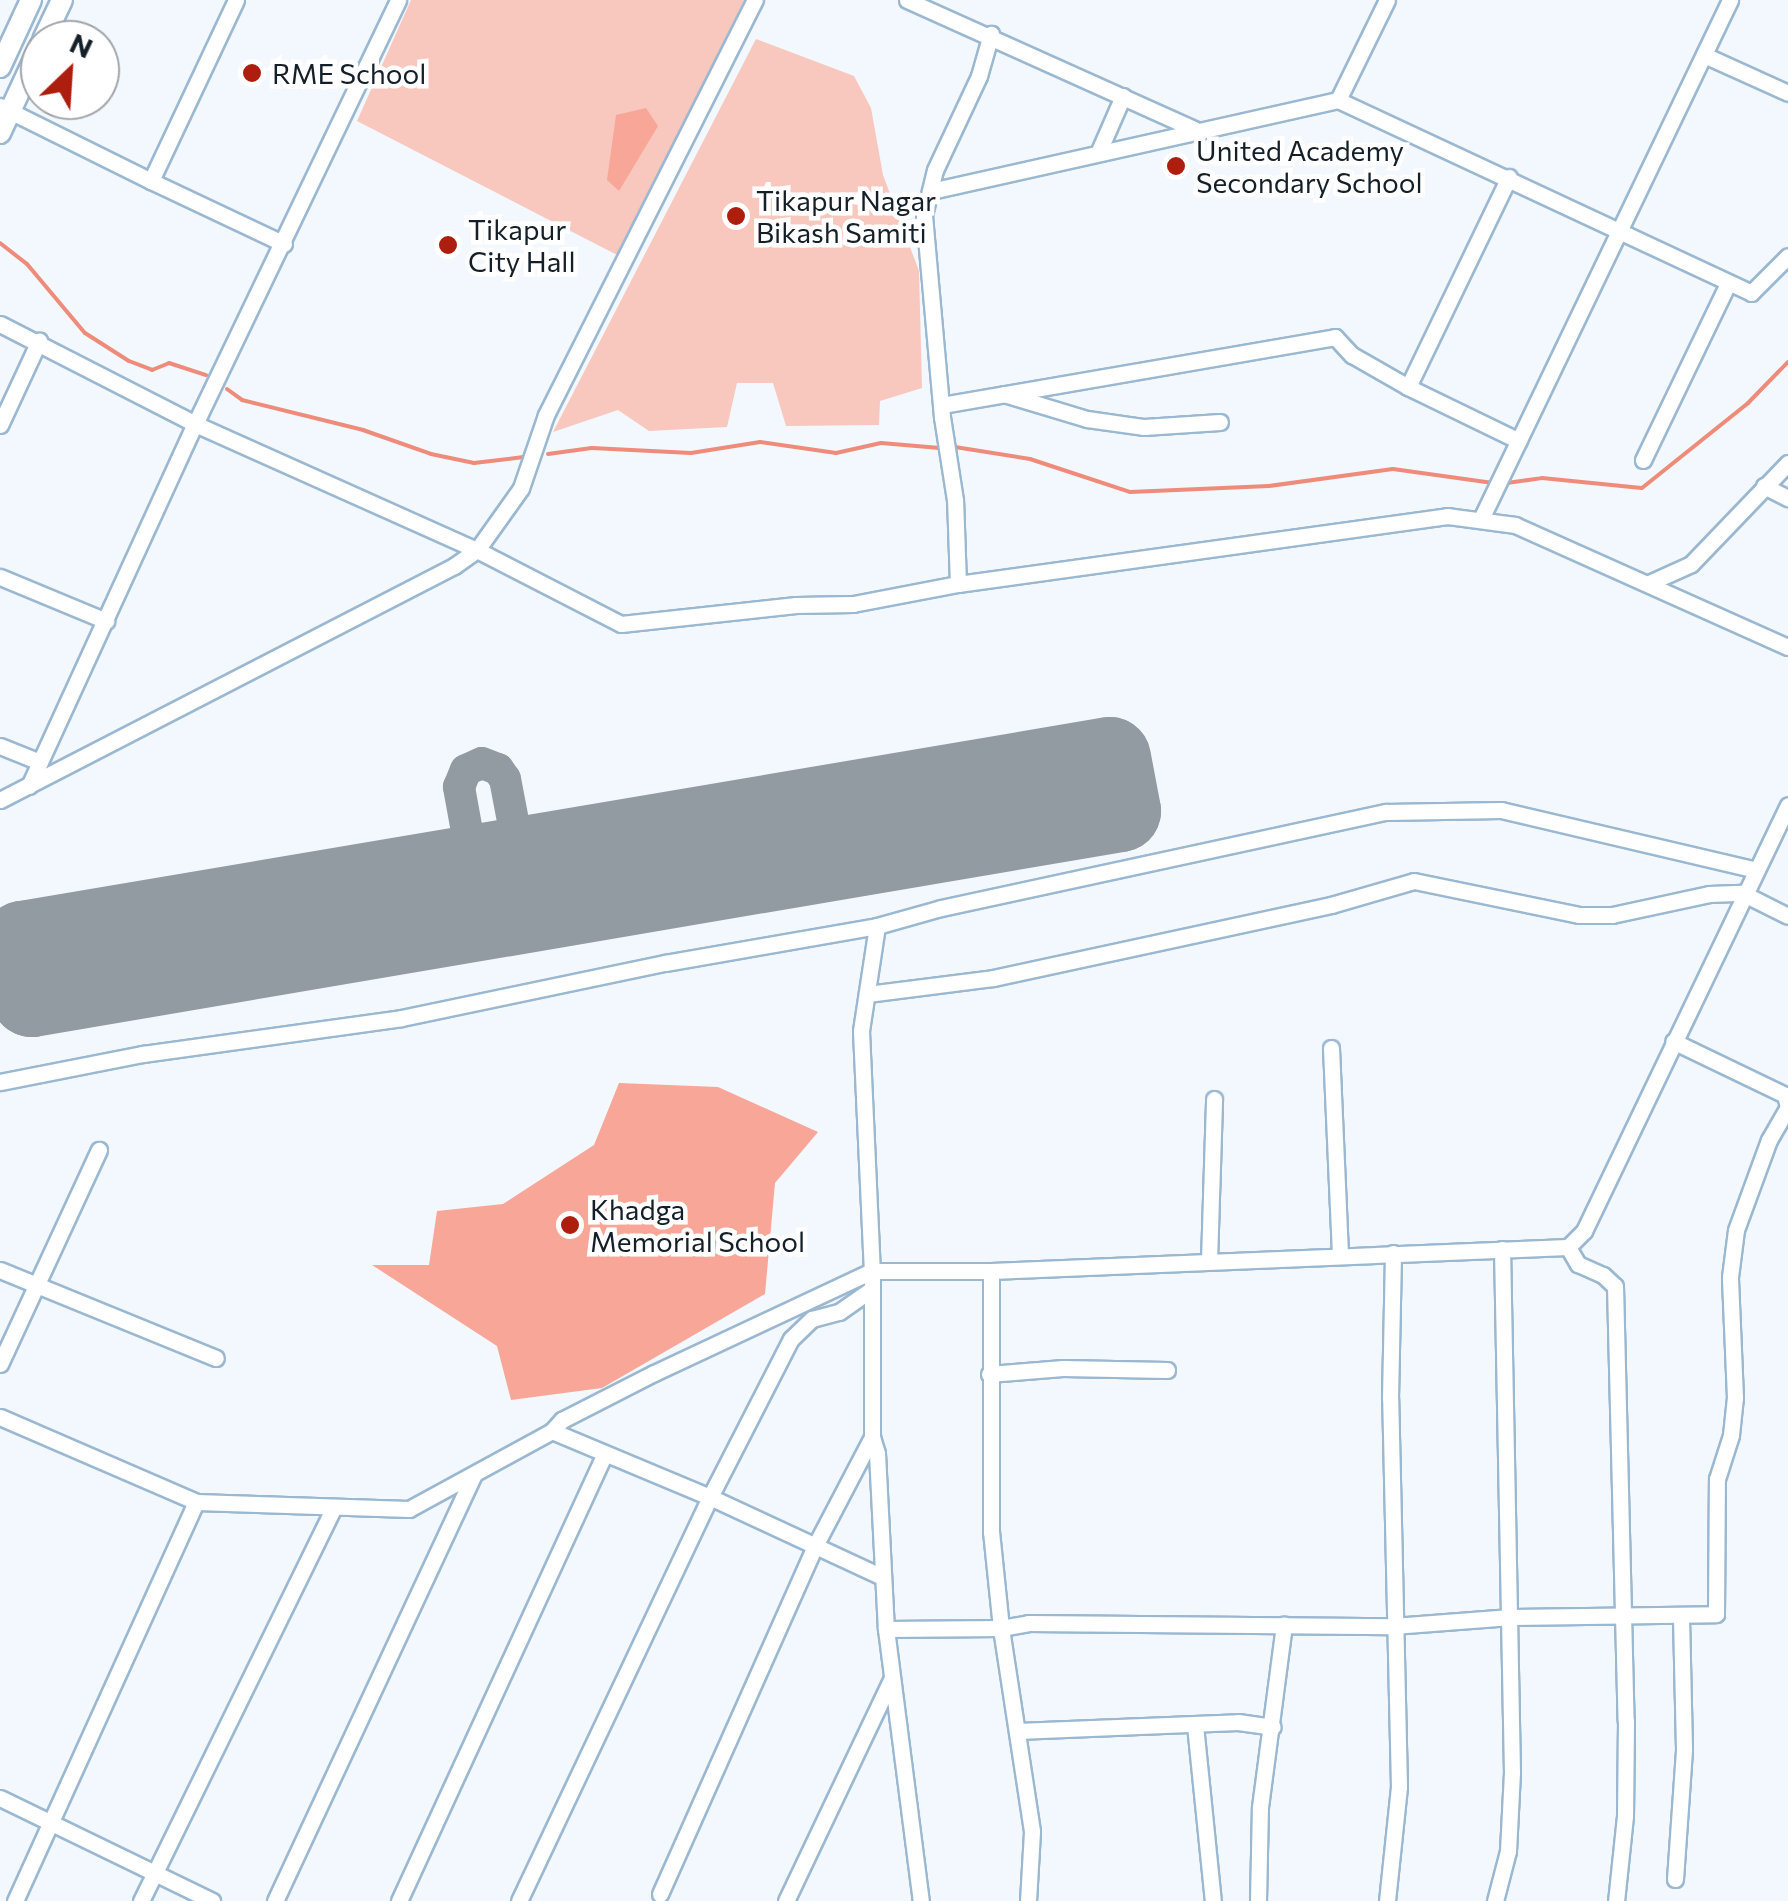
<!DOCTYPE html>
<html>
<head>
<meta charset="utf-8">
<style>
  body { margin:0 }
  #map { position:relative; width:1788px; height:1901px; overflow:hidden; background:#f3f8fe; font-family:Commissioner,sans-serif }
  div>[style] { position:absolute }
  .green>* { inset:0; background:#f8c7be }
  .forest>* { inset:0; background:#f7a697 }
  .stream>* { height:4px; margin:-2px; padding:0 2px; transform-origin:2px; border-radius:2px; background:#ee8b7a }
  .taxiway>* { height:32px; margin:-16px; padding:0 16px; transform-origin:16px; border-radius:16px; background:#929aa2 }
  .runway>* { height:82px; margin:-41px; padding:0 41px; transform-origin:41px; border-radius:41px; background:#929aa2 }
  .roads { filter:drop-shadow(2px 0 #9bb8d1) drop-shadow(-2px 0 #9bb8d1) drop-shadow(0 2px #9bb8d1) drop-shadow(0 -2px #9bb8d1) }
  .minor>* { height:15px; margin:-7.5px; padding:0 7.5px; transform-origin:7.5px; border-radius:7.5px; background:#fff }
  .major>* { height:20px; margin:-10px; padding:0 10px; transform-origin:10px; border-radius:10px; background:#fff }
  .dots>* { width:28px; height:28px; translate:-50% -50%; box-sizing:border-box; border:5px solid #fff; border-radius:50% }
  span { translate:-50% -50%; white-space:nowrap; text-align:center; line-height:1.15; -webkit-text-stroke:9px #fff; paint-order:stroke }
  .poi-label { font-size:28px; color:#141f28 }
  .left { translate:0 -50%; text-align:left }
  .north { position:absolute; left:20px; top:20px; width:100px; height:100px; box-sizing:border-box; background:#fff; border:2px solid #a1a5a9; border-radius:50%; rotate:25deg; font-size:28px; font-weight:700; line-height:40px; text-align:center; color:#141f28 }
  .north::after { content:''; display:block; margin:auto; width:35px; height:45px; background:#ae1e0f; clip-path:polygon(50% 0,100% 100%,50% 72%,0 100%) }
</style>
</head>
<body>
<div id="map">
  <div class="green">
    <i style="clip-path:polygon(411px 0,744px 0,621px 257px,357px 121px)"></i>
    <i style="clip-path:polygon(756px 39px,854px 76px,871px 108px,883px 175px,919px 271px,922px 388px,880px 401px,879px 425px,786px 426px,773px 383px,737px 383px,727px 427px,649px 431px,618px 410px,553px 432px)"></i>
  </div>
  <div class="forest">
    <i style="clip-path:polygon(646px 108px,658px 126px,619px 191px,607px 180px,616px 115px)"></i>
    <i style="clip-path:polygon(619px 1083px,718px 1087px,818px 1132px,775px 1183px,765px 1294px,602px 1388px,511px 1400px,497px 1346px,372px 1265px,429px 1265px,437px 1211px,503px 1204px,594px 1145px)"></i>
  </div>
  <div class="stream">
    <i style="left:0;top:243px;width:34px;rotate:38deg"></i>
    <i style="left:27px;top:264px;width:90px;rotate:50deg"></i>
    <i style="left:85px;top:333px;width:52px;rotate:32.5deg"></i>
    <i style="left:129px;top:361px;width:25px;rotate:21deg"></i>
    <i style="left:152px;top:370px;width:18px;rotate:-22deg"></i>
    <i style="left:169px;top:363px;width:39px;rotate:18deg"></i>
    <i style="left:227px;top:389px;width:19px;rotate:36deg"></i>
    <i style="left:242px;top:400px;width:125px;rotate:13.9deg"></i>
    <i style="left:363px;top:430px;width:72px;rotate:19.4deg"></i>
    <i style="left:431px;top:454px;width:44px;rotate:11.8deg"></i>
    <i style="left:474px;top:463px;width:50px;rotate:-6.8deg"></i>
    <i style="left:955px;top:447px;width:76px;rotate:9.1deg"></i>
    <i style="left:1030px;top:459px;width:105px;rotate:18.3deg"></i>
    <i style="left:1130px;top:492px;width:139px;rotate:-2.5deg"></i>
    <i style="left:1269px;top:486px;width:125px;rotate:-7.8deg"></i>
    <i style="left:1393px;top:469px;width:101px;rotate:8deg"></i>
    <i style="left:548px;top:454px;width:44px;rotate:-7.8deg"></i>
    <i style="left:592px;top:448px;width:99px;rotate:2.9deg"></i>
    <i style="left:691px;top:453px;width:70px;rotate:-9.1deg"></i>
    <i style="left:760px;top:442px;width:77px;rotate:8.2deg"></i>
    <i style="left:836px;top:453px;width:46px;rotate:-12.5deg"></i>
    <i style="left:881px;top:443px;width:59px;rotate:4.8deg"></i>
    <i style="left:1507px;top:483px;width:35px;rotate:-8deg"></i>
    <i style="left:1542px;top:478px;width:100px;rotate:5.7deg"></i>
    <i style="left:1642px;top:488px;width:136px;rotate:-38.7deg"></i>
    <i style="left:1748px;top:403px;width:57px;rotate:-45.7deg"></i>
  </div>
  <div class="taxiway">
    <i style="left:478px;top:892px;width:107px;rotate:-100.3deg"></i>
    <i style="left:459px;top:787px;width:18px;rotate:-68deg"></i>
    <i style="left:466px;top:770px;width:17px;rotate:-24deg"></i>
    <i style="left:482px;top:763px;width:17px;rotate:21deg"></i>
    <i style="left:498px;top:769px;width:12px;rotate:55deg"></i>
    <i style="left:505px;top:779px;width:107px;rotate:79.2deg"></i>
  </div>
  <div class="runway">
    <i style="left:1110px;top:758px;width:54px;rotate:79.3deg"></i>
    <i style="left:1120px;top:811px;width:1104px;rotate:170.35deg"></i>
    <i style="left:32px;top:996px;width:55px;rotate:-99.5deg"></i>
    <i style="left:23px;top:942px;width:1102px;rotate:-9.61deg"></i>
  </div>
  <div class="roads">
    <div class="minor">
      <i style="left:236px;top:0;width:200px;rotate:115.2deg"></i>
      <i style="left:151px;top:181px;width:147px;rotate:25.3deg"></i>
      <i style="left:907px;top:0;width:315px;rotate:24.2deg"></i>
      <i style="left:1704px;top:55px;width:92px;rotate:24.3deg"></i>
      <i style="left:1338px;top:100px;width:111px;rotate:-63.9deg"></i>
      <i style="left:0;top:106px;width:169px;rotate:26.4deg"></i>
      <i style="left:1099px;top:151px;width:60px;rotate:-66.4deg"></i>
      <i style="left:931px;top:191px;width:417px;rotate:-12.6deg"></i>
      <i style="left:1338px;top:100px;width:456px;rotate:25deg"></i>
      <i style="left:1751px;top:293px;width:52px;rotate:-45deg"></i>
      <i style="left:0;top:324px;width:219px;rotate:27.1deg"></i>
      <i style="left:195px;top:424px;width:309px;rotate:24.1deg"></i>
      <i style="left:477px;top:550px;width:162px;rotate:27.2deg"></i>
      <i style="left:621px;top:624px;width:176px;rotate:-6.2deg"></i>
      <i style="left:796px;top:605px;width:57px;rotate:-1deg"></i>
      <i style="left:853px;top:604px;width:107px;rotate:-10.8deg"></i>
      <i style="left:958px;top:584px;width:494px;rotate:-7.9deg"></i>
      <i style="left:1447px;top:516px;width:69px;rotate:7.5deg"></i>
      <i style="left:1515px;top:525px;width:299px;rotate:24.1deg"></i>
      <i style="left:1408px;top:387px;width:233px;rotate:-64.3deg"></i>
      <i style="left:1004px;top:394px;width:87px;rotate:16.8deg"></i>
      <i style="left:1087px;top:419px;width:58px;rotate:8deg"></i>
      <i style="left:1144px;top:427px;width:76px;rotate:-3.8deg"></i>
      <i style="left:942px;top:405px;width:399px;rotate:-9.8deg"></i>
      <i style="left:1335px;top:337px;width:25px;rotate:47deg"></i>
      <i style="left:1352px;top:355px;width:64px;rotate:29.7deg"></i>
      <i style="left:1408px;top:387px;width:123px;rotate:25.9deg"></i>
      <i style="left:0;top:425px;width:93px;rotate:-65.1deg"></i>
      <i style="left:1643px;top:460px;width:196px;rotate:-64.3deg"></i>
      <i style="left:1764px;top:486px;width:27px;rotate:27deg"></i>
      <i style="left:1481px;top:519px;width:576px;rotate:-64.37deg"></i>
      <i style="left:0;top:577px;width:115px;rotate:22.5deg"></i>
      <i style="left:1649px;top:583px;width:46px;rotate:-24.3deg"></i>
      <i style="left:1691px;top:564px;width:140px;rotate:-46.2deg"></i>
      <i style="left:958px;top:584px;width:84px;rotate:-92deg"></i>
      <i style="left:955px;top:500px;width:84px;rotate:-98.9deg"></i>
      <i style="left:942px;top:417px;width:203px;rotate:-95.1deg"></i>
      <i style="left:924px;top:215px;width:46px;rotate:-76.3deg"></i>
      <i style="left:935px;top:170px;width:104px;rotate:-64.9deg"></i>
      <i style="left:979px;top:76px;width:44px;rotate:-74.1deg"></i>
      <i style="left:0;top:746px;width:43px;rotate:21.8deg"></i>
      <i style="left:29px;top:786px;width:398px;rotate:-65.4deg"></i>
      <i style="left:195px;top:424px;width:470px;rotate:-64.4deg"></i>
      <i style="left:0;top:800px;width:511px;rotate:-27.27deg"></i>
      <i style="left:454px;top:566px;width:28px;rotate:-35deg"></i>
      <i style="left:477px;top:550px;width:76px;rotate:-54.6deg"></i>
      <i style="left:521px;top:488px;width:77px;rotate:-71.1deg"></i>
      <i style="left:546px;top:415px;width:465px;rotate:-63.3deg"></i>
      <i style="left:877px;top:926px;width:106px;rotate:98.7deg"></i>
      <i style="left:861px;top:1031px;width:240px;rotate:87.4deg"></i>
      <i style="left:872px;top:1271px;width:166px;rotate:90deg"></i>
      <i style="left:872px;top:1437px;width:17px;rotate:73deg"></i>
      <i style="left:877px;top:1453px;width:176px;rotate:87.1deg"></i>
      <i style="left:886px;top:1629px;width:274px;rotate:82.7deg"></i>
      <i style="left:867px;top:994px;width:127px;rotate:-7.2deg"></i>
      <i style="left:993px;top:978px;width:346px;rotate:-12.2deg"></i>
      <i style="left:1331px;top:905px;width:86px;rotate:-16.1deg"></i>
      <i style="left:1414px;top:881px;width:168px;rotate:11.6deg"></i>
      <i style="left:1579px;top:915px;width:33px"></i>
      <i style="left:1612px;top:915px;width:99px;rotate:-12.2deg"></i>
      <i style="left:1709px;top:894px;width:33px;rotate:-2deg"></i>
      <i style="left:1742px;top:893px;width:51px;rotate:26.6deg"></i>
      <i style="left:1331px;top:1048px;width:207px;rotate:87.5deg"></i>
      <i style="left:0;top:1082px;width:146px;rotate:-11.1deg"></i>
      <i style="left:143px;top:1054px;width:260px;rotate:-7.9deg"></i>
      <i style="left:401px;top:1018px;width:270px;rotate:-11.8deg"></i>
      <i style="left:665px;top:963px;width:215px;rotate:-9.9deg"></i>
      <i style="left:877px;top:926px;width:66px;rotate:-15.7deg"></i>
      <i style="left:941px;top:908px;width:455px;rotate:-12.2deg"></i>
      <i style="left:1386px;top:812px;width:115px;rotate:-1deg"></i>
      <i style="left:1501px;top:810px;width:262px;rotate:13.2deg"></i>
      <i style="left:1568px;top:1247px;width:20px;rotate:60deg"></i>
      <i style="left:1578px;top:1264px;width:27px;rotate:24deg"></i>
      <i style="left:1603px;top:1275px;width:16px;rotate:43deg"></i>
      <i style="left:1615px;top:1286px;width:435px;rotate:88.6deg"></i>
      <i style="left:1626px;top:1721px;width:95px;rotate:90.6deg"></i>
      <i style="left:1625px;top:1816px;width:85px;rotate:96deg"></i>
      <i style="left:1209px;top:1261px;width:162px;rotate:-88.2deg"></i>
      <i style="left:0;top:1270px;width:233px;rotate:22.2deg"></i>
      <i style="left:0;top:1364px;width:236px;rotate:-65.2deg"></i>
      <i style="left:989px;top:1374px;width:74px;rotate:-4.6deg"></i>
      <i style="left:1063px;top:1368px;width:104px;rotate:1.1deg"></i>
      <i style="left:0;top:1417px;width:214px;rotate:23.4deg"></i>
      <i style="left:196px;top:1502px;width:213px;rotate:1.9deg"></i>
      <i style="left:409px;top:1509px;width:163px;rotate:-28.6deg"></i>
      <i style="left:552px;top:1431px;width:171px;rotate:22.7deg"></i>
      <i style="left:710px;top:1497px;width:190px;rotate:24.9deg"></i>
      <i style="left:552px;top:1431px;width:15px;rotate:-48deg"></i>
      <i style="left:562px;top:1420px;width:103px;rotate:-27.1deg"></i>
      <i style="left:654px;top:1373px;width:241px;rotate:-25.1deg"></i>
      <i style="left:872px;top:1271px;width:119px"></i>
      <i style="left:991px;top:1271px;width:577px;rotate:-2.38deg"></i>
      <i style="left:1568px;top:1247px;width:23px;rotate:-45deg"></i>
      <i style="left:1584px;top:1231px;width:472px;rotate:-64.4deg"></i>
      <i style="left:886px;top:1629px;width:115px;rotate:-0.5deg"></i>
      <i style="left:1001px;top:1628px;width:97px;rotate:-95.9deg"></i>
      <i style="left:991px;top:1532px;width:261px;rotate:-90deg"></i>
      <i style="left:1195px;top:1725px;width:177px;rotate:84.2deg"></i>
      <i style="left:1017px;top:1731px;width:221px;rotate:-2.3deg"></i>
      <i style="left:1238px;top:1722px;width:35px;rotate:8deg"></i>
      <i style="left:0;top:1798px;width:236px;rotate:25.9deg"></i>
      <i style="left:1675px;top:1879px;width:130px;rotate:-86deg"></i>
      <i style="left:1684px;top:1749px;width:134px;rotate:-91.3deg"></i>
      <i style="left:660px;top:1894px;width:381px;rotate:-66deg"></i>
      <i style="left:815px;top:1546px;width:123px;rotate:-62.4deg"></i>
      <i style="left:15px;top:1901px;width:438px;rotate:-65.6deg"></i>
      <i style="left:141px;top:1901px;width:439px;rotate:-63.9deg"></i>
      <i style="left:275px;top:1901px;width:469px;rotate:-65deg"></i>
      <i style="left:399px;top:1901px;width:492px;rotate:-65.3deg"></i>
      <i style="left:519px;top:1901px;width:447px;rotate:-64.7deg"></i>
      <i style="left:710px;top:1497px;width:178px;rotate:-62.9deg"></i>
      <i style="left:791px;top:1339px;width:29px;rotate:-44deg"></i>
      <i style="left:812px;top:1319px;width:28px;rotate:-15deg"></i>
      <i style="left:839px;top:1312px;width:39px;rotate:-35deg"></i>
      <i style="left:786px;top:1901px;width:247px;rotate:-64.6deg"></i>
      <i style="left:1028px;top:1901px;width:70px;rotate:-86.7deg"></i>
      <i style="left:1032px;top:1831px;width:205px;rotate:-98.7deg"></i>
      <i style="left:1001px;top:1628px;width:27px;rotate:-10deg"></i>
      <i style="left:1028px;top:1623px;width:365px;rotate:0.5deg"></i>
      <i style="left:1393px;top:1626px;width:118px;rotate:-4.4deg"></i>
      <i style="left:1511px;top:1617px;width:205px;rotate:-0.8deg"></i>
      <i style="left:1716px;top:1614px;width:135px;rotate:-89.6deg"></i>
      <i style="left:1717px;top:1479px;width:46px;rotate:-72.3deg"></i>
      <i style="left:1731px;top:1435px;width:37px;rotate:-84deg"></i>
      <i style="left:1735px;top:1398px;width:121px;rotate:-92.4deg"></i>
      <i style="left:1730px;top:1277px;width:47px;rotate:-82.7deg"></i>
      <i style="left:1736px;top:1230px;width:96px;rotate:-69.9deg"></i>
      <i style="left:1769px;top:1140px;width:38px;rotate:-60deg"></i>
      <i style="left:1788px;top:1107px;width:12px;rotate:-104deg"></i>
      <i style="left:1785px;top:1095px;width:124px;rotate:-154.3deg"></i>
      <i style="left:1258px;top:1901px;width:94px;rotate:-88.8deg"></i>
      <i style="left:1260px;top:1807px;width:184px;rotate:-82.5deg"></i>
      <i style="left:1387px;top:1901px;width:115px;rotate:-84deg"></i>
      <i style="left:1399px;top:1787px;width:389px;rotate:-91.3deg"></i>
      <i style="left:1390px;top:1398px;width:145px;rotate:-88.8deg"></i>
      <i style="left:1495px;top:1901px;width:52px;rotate:-75.4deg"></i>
      <i style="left:1508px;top:1851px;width:78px;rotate:-87.1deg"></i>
      <i style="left:1512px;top:1773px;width:524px;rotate:-91.09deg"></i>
    </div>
    <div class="major">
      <i style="left:43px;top:40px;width:44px;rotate:-64.6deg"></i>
      <i style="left:0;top:67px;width:74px;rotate:-65.2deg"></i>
      <i style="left:0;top:133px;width:95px;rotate:-65.1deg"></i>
    </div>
  </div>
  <div class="dots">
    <i style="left:252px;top:73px;background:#ae1e0f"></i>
    <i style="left:1176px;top:166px;background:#ae1e0f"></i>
    <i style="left:736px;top:216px;background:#ae1e0f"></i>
    <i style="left:448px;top:245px;background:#ae1e0f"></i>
    <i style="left:570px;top:1225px;background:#ae1e0f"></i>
  </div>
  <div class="poi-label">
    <span class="left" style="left:272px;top:73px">RME School</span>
    <span class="left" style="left:1196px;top:166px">United Academy<br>Secondary School</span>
    <span class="left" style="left:756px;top:216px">Tikapur Nagar<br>Bikash Samiti</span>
    <span class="left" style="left:468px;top:245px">Tikapur<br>City Hall</span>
    <span class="left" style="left:590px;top:1225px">Khadga<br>Memorial School</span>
  </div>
  <div class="north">N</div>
</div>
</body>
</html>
